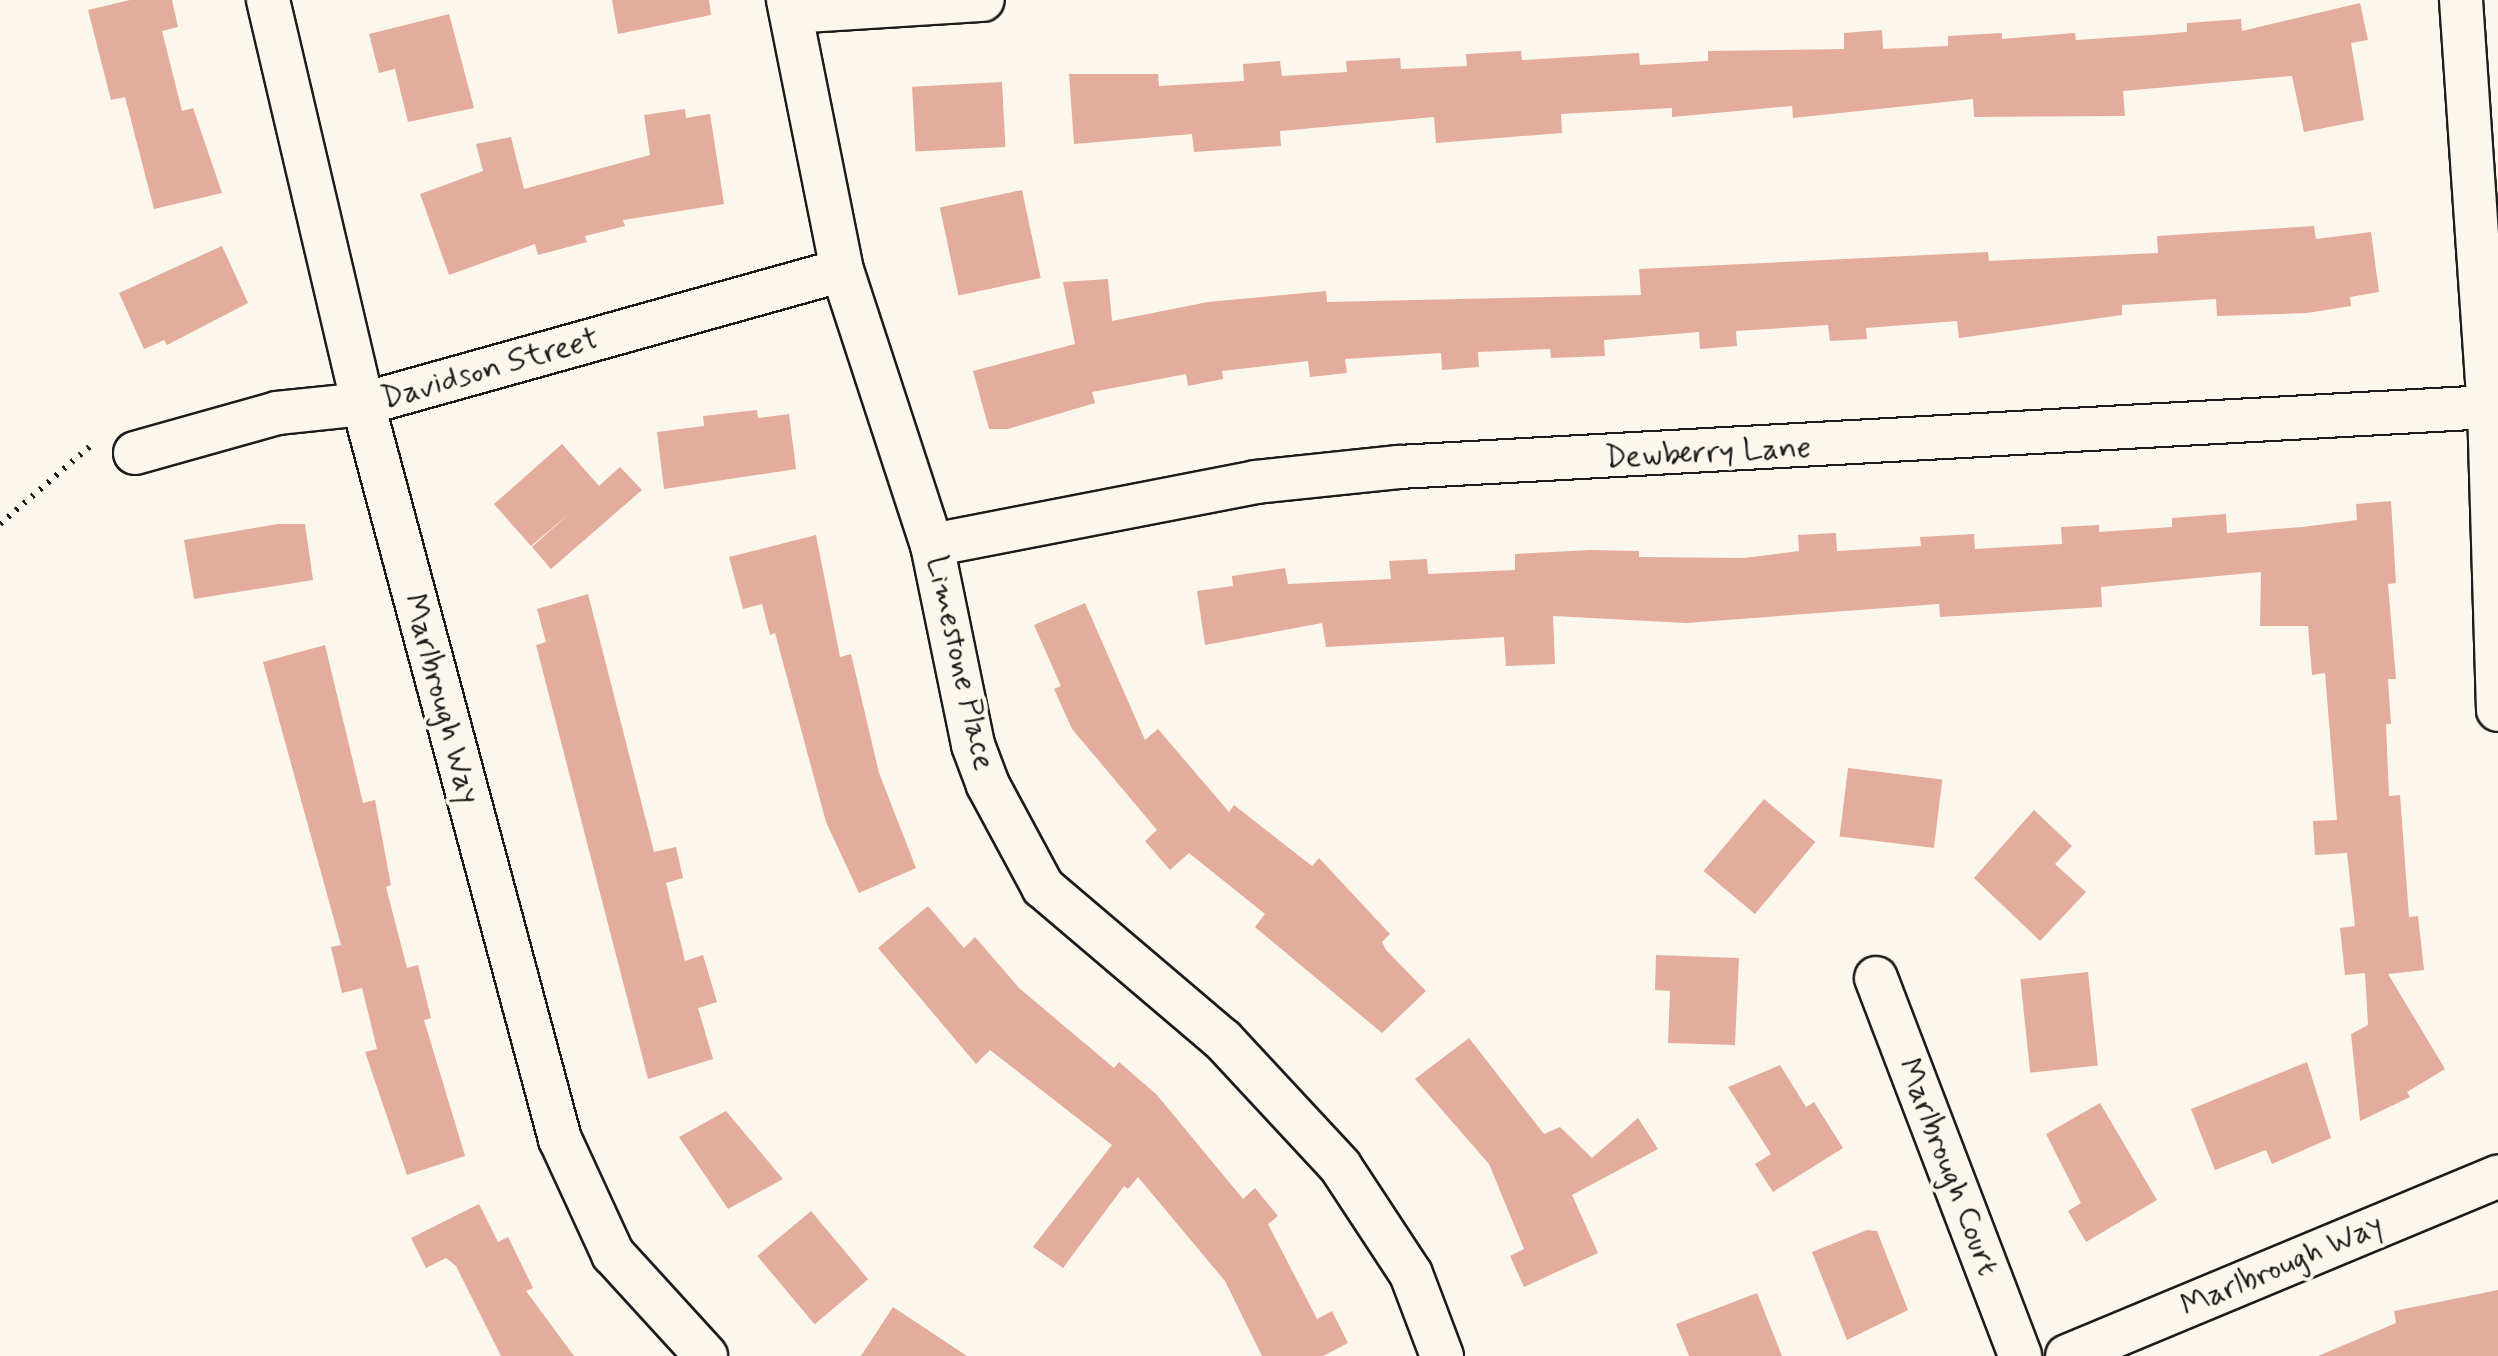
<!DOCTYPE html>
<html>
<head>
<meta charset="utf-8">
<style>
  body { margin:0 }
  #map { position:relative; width:2498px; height:1356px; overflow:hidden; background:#fbf7ec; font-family:Mynerve,sans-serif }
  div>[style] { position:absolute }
  .building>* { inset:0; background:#e4ac9c; transform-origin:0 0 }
  .path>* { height:6px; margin-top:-3px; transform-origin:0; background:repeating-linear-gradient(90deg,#1c1c1c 0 2.5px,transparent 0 10.5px) }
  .roads { filter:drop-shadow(2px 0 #1c1c1c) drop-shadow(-2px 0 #1c1c1c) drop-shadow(0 2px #1c1c1c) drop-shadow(0 -2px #1c1c1c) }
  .minor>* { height:42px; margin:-21px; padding:0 21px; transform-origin:21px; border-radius:21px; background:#fbf7ec }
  span { translate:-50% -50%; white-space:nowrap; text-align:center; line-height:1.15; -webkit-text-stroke:8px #fbf7ec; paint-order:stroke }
  .street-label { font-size:32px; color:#1c1c1c }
</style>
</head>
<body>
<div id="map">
  <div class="building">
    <i style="clip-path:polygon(130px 0,172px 0,178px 27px,162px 31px,182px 111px,193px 108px,222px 193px,154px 209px,125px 97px,111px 100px,88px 10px)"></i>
    <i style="clip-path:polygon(612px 0,709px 0,711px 15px,618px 34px)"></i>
    <i style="clip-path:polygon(2360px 3px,2368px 40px,2351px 43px,2364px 120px,2304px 132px,2292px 76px,2123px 91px,2125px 116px,1974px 117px,1973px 99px,1793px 118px,1792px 106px,1672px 117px,1672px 108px,1561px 114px,1562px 133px,1436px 143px,1434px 117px,1280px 131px,1281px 146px,1194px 152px,1192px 134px,1074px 144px,1069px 74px,1158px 74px,1159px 86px,1244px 81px,1243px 64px,1280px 61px,1282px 76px,1347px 72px,1346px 61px,1400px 58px,1401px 69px,1467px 66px,1466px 54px,1521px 51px,1522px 60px,1639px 53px,1640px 65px,1708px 61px,1708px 51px,1844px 49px,1844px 33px,1882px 30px,1883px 49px,1948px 46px,1948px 36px,2002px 33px,2002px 39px,2075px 33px,2076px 40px,2151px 35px,2187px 32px,2187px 23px,2241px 19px,2242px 31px)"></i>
    <i style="clip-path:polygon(449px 14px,474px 108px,408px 122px,395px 69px,379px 73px,369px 34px)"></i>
    <i style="left:1002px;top:82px;width:65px;height:90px;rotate:87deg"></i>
    <i style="clip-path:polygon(685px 109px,686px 118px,710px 114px,724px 204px,623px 220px,625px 226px,585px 236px,587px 242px,538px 255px,535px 244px,449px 275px,420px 194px,483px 171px,476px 144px,511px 137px,524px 189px,650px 155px,644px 115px)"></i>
    <i style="left:1022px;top:190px;width:90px;height:84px;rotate:78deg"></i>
    <i style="clip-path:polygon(2314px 226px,2316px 239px,2371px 232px,2379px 292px,2350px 297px,2351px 306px,2307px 313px,2217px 316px,2216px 299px,2122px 305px,2122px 315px,1959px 338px,1957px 321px,1866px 328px,1867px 339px,1830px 341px,1828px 325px,1736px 331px,1737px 346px,1700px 349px,1699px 332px,1604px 340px,1605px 356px,1551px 358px,1550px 349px,1478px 352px,1479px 367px,1442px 370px,1441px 353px,1345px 359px,1347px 373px,1310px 377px,1308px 361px,1222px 371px,1223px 379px,1188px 386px,1186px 374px,1092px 392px,1095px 403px,1008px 429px,989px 429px,973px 371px,1075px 344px,1063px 282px,1108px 279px,1112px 321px,1208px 302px,1326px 291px,1327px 302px,1641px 295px,1639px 269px,1988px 252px,1989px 261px,2158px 253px,2157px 236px)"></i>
    <i style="clip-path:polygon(222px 246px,248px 303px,167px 345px,164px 340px,144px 349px,119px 293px)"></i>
    <i style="clip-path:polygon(757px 410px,758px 418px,789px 414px,796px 469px,664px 489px,657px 432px,704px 426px,703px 416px)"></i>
    <i style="clip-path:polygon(562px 444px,599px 486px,620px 467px,642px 490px,551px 569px,532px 547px,571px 512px,531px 546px,494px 504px)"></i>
    <i style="clip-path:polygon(2391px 501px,2396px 583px,2388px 584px,2396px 679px,2388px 679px,2391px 724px,2386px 724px,2389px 796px,2400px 795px,2409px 917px,2418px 916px,2424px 970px,2388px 974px,2445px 1069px,2407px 1092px,2410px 1097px,2360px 1121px,2351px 1034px,2368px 1025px,2365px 973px,2345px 975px,2340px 928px,2355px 926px,2347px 853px,2315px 855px,2313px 821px,2337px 820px,2325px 673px,2312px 675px,2308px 626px,2260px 626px,2261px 572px,2101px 587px,2102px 607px,1940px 617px,1939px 604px,1686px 623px,1553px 616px,1555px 664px,1506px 666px,1504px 637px,1326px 647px,1322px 623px,1205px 645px,1197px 591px,1233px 586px,1232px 576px,1285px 568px,1288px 584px,1391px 579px,1389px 561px,1427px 559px,1428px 574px,1515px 570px,1515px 554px,1590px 550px,1639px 551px,1639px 557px,1744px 558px,1799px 551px,1798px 535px,1836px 533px,1837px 551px,1921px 546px,1920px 537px,1974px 534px,1975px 549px,2062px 544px,2061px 527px,2099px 525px,2099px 532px,2172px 527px,2172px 518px,2226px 514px,2227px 533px,2302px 527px,2357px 520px,2356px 504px)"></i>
    <i style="clip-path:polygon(278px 524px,305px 524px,313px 580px,194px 599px,184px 540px)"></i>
    <i style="clip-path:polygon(816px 535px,840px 657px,851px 654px,879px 773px,916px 868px,859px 893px,826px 822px,775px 633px,770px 635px,762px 604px,743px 609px,729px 557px)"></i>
    <i style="clip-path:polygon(588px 594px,654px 852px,676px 847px,683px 878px,666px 883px,685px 961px,703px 955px,717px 1002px,698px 1008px,713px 1059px,648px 1079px,536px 645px,546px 642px,537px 609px)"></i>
    <i style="clip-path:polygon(1085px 603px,1145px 740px,1158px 729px,1229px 812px,1234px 805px,1312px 866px,1319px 858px,1390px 934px,1382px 942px,1386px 950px,1426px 991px,1382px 1033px,1255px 927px,1265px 914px,1189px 853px,1170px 870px,1145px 841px,1157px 830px,1072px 729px,1054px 689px,1061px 686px,1034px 625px)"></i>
    <i style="clip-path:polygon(325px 645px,363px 803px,375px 800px,391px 885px,386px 887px,407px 968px,418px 965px,431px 1018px,424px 1020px,465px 1156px,407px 1175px,365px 1052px,377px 1049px,362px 988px,342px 993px,331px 947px,341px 945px,263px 662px)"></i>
    <i style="left:1848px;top:768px;width:95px;height:69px;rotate:7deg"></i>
    <i style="left:1764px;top:799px;width:67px;height:94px;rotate:40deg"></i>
    <i style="clip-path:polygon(2034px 810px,2072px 846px,2055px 864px,2086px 892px,2040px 941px,1974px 878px)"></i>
    <i style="clip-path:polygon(928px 906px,964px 948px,975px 937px,1019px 988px,1114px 1068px,1119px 1062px,1157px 1095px,1243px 1199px,1255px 1188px,1278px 1216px,1268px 1224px,1317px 1319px,1332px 1311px,1348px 1343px,1323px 1356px,1262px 1356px,1225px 1281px,1138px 1177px,1128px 1189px,1124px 1186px,1063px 1268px,1033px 1247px,1112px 1145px,990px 1050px,976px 1064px,878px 948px)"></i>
    <i style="clip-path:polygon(1656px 955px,1739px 958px,1735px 1045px,1668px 1043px,1670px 991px,1655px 990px)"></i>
    <i style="left:2088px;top:972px;width:94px;height:68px;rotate:84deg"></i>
    <i style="clip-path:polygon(1469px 1038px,1544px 1134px,1560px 1127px,1592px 1158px,1638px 1118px,1658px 1149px,1572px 1195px,1598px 1253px,1524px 1287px,1510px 1256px,1524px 1249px,1489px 1164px,1415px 1079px)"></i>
    <i style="clip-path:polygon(2307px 1062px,2331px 1138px,2272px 1164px,2266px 1150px,2215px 1170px,2191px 1109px)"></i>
    <i style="clip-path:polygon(1780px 1065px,1806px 1107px,1814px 1102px,1843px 1148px,1773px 1192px,1755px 1164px,1771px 1154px,1728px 1087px)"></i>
    <i style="clip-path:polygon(2100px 1103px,2157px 1200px,2086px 1242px,2068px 1211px,2081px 1203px,2046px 1134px)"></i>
    <i style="clip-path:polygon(726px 1111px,783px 1179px,728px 1209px,679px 1137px)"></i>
    <i style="clip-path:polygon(479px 1204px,498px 1242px,508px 1237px,533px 1288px,526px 1291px,574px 1356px,501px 1356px,456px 1266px,446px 1258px,426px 1268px,411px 1238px)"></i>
    <i style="left:811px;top:1211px;width:89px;height:70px;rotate:50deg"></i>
    <i style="clip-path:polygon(1867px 1230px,1877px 1231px,1908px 1310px,1847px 1340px,1812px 1252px)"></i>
    <i style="clip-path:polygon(2498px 1290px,2498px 1356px,2318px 1356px,2396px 1323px,2394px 1311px)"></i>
    <i style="clip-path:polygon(1757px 1293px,1782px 1356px,1689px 1356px,1676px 1324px)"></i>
    <i style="clip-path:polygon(893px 1307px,967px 1356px,861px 1356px)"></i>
  </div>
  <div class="path">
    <i style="left:0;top:524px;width:125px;rotate:-40.8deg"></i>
  </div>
  <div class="roads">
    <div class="minor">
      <i style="left:268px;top:0;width:415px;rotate:76.8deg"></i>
      <i style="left:363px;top:404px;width:761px;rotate:75deg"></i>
      <i style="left:560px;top:1139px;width:127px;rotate:65.3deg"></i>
      <i style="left:613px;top:1254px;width:138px;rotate:47.6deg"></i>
      <i style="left:788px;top:0;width:275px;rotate:78.7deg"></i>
      <i style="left:842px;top:270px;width:289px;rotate:71.9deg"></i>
      <i style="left:932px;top:545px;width:204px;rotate:78.4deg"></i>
      <i style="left:973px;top:745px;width:43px;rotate:69.4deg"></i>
      <i style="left:988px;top:785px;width:116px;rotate:61.7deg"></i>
      <i style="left:1043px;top:887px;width:236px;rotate:40.4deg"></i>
      <i style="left:1223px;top:1040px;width:172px;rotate:47.1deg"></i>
      <i style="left:1340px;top:1166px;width:129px;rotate:56.7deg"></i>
      <i style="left:1411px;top:1274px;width:88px;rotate:69.3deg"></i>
      <i style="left:2461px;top:0;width:408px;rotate:86.1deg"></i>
      <i style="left:2489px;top:407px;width:303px;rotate:88.3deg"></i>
      <i style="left:791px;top:12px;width:192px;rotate:-3.6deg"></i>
      <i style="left:135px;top:453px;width:148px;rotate:-15.7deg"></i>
      <i style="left:277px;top:413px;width:86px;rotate:-6deg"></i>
      <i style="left:363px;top:404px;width:497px;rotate:-15.6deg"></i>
      <i style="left:932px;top:545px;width:330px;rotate:-11deg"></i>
      <i style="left:1256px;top:482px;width:144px;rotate:-6deg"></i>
      <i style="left:1399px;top:467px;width:1092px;rotate:-3.15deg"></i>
      <i style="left:1876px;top:978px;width:404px;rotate:69.1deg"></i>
      <i style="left:2067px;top:1356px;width:467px;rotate:-22.6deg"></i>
    </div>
  </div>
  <div class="street-label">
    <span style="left:490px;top:369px;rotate:-16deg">Davidson Street</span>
    <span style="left:1708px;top:453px;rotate:-3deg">Dewberry Lane</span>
    <span style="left:960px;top:663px;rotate:77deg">Limestone Place</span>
    <span style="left:441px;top:699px;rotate:75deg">Marlbrough Way</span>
    <span style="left:1948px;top:1167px;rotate:69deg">Marlbrough Court</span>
    <span style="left:2282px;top:1266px;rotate:-23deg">Marlbrough Way</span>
  </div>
</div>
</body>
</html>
